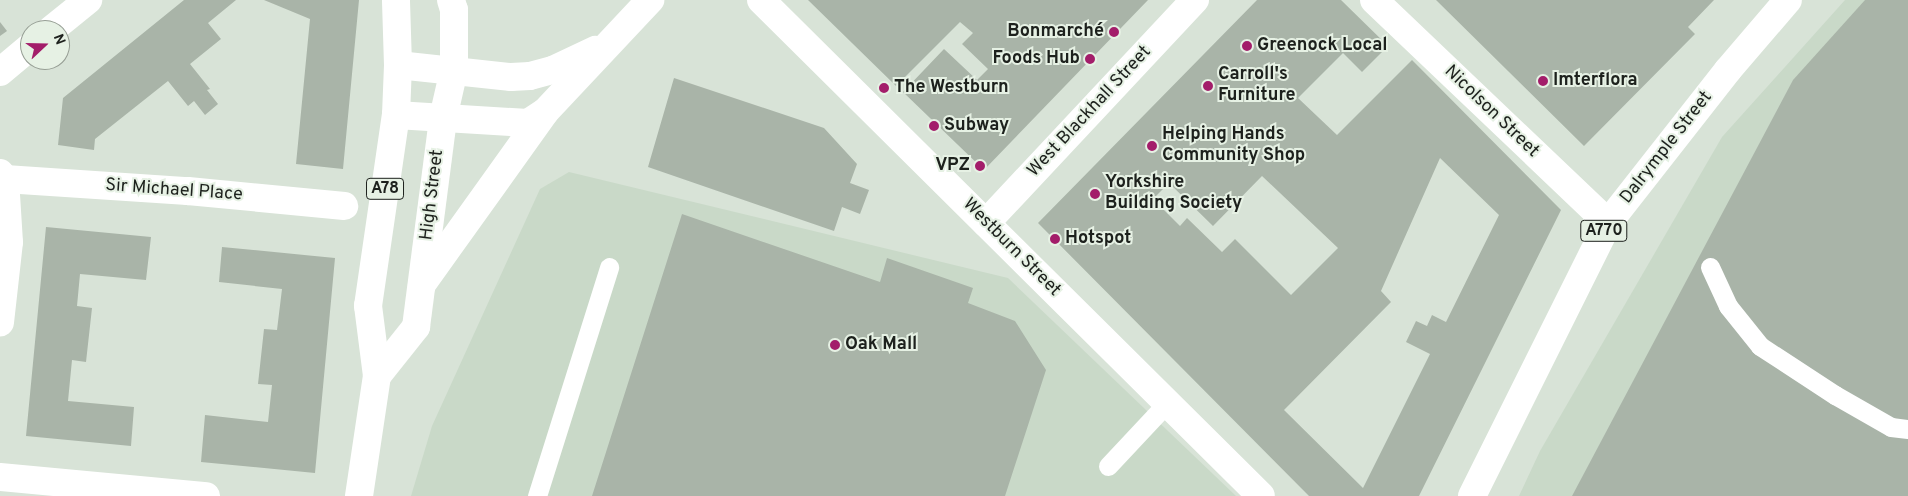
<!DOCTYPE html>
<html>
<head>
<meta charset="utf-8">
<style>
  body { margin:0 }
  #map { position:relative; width:1908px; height:496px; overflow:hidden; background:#d8e3d7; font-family:Overpass,sans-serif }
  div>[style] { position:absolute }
  .built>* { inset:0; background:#c9d9c8 }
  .building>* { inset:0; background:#a9b4a8 }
  .service>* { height:19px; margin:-9.5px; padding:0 9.5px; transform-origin:9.5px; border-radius:9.5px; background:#fff }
  .minor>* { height:28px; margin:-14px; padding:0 14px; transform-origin:14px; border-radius:14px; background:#fff }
  .primary>* { height:28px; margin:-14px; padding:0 14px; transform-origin:14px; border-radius:14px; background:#fff }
  .trunk>* { height:28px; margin:-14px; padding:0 14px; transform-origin:14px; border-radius:14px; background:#fff }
  .dots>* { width:14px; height:14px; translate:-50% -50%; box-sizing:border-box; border:2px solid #e6f1e4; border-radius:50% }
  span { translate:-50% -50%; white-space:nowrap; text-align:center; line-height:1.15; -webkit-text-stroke:4px #e6f1e4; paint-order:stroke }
  .shield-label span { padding:1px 4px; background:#e6f1e4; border:1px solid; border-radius:4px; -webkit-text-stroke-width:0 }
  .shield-label { font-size:16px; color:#1d211d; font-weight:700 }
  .poi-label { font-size:18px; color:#1d211d; font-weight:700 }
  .right { translate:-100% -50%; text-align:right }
  .left { translate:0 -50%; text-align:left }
  .street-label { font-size:18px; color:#1d211d }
  .north { position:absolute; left:20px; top:20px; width:50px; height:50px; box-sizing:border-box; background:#e6f1e4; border:1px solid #969e94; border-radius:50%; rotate:69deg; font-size:14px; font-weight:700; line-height:20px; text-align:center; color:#1d211d }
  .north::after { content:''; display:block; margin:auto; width:18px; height:22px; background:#a31d6a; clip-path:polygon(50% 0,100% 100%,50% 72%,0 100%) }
</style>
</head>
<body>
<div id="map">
  <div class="built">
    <i style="clip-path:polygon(1845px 0,1908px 0,1908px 496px,1519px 496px,1540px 451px,1722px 137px)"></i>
    <i style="clip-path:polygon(569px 172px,1008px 278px,1236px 496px,411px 496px,432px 426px,540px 189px)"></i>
  </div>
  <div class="building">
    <i style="clip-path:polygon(184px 0,236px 0,208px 23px,221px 39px,190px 64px,210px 89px,207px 90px,218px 104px,205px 115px,194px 101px,188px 106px,168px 81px,95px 139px,94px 150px,58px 145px,63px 98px)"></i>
    <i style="clip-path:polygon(264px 0,359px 0,343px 169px,296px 164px,310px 19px)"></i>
    <i style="clip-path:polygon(808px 0,1148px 0,984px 170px,903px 92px,944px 49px,977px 80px,988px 69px,962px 44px,973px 33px,960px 22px,896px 86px)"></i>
    <i style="clip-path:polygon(evenodd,1257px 0,1341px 0,1388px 46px,1362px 72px,1343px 53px,1298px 98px,1337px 135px,1412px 60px,1561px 210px,1419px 496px,1309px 496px,1038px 223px,1257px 0,1440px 158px,1499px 215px,1446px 322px,1432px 315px,1427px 326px,1416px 321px,1406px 342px,1430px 354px,1363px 488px,1284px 410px,1391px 302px,1381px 291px,1440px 158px,1257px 0,1262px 176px,1338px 248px,1291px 295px,1235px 239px,1222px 252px,1187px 218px,1180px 226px,1153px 199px,1169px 183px,1213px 226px,1262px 176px)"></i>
    <i style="clip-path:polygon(1436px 0,1714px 0,1688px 27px,1695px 34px,1584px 146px)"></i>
    <i style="clip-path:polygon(1865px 0,1908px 0,1908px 496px,1572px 496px,1793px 80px)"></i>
    <i style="clip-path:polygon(0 22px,7px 31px,0 36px)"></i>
    <i style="clip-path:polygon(674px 78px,824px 128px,857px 164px,850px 183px,869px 190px,860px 214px,842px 207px,834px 231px,648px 167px)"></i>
    <i style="clip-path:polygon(682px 214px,880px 282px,887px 258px,973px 288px,968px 303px,1015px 321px,1046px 370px,1005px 496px,592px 496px)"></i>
    <i style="clip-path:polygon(46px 227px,151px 237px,146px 280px,80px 274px,77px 306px,92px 308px,86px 362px,72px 360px,68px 401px,134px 407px,131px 446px,26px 436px)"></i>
    <i style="clip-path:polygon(222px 247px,335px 258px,315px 473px,201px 462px,205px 415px,268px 422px,272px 385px,258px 384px,264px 329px,277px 330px,282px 289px,219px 282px)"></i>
  </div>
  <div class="service">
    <i style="left:1710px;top:267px;width:43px;rotate:65.2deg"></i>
    <i style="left:1728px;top:306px;width:51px;rotate:51.3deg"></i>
    <i style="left:1760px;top:346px;width:90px;rotate:33.2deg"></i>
    <i style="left:1835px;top:395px;width:64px;rotate:29.7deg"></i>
    <i style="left:1891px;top:427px;width:17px;rotate:7deg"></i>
    <i style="left:1108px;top:466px;width:86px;rotate:-46.9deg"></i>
    <i style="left:537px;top:496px;width:240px;rotate:-72.5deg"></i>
  </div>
  <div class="minor">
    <i style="left:761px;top:0;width:704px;rotate:44.77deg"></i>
    <i style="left:1374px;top:0;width:323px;rotate:43.6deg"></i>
    <i style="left:51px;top:30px;width:48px;rotate:-39deg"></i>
    <i style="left:398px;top:65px;width:114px;rotate:6.1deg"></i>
    <i style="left:511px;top:77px;width:19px;rotate:-3deg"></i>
    <i style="left:530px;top:76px;width:24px;rotate:-15deg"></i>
    <i style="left:553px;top:70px;width:47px;rotate:-25.5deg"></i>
    <i style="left:0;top:72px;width:39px;rotate:-40deg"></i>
    <i style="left:396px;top:115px;width:132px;rotate:3.5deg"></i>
    <i style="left:528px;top:123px;width:20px;rotate:-33deg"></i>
    <i style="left:0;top:173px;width:8px;rotate:50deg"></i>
    <i style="left:5px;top:179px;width:63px;rotate:86.4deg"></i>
    <i style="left:9px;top:242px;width:81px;rotate:96.4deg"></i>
    <i style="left:5px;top:179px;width:183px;rotate:3.8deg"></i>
    <i style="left:188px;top:191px;width:157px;rotate:5.5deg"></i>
    <i style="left:986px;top:223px;width:306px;rotate:-46.9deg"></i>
    <i style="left:422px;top:284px;width:211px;rotate:-54.4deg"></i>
    <i style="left:545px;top:112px;width:154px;rotate:-46.8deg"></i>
    <i style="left:0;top:477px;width:207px;rotate:5.3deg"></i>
  </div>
  <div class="primary">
    <i style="left:1472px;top:496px;width:305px;rotate:-63.5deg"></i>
    <i style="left:1608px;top:223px;width:194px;rotate:-51.9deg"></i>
    <i style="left:1728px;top:70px;width:92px;rotate:-49.4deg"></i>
  </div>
  <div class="trunk">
    <i style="left:377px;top:376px;width:63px;rotate:-51.5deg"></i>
    <i style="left:416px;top:327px;width:211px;rotate:-82.6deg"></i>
    <i style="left:443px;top:118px;width:49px;rotate:-77.1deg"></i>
    <i style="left:454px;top:70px;width:60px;rotate:-90deg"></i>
    <i style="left:454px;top:10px;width:10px;rotate:-107deg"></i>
    <i style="left:359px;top:496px;width:121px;rotate:-81.5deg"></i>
    <i style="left:377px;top:376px;width:71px;rotate:-97.3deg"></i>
    <i style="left:368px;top:306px;width:193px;rotate:-81.7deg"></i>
    <i style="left:396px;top:115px;width:50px;rotate:-87.7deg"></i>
    <i style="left:398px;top:65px;width:65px;rotate:-91.8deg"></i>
  </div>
  <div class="dots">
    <i style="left:1114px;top:32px;background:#a31d6a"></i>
    <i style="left:1247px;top:46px;background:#a31d6a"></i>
    <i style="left:1090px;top:59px;background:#a31d6a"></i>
    <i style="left:1543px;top:81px;background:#a31d6a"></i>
    <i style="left:1208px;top:86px;background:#a31d6a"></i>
    <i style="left:884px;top:88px;background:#a31d6a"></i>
    <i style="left:934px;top:126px;background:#a31d6a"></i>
    <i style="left:1152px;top:146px;background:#a31d6a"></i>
    <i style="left:980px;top:166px;background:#a31d6a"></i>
    <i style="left:1095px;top:194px;background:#a31d6a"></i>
    <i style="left:1055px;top:239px;background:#a31d6a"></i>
    <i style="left:835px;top:345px;background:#a31d6a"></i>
  </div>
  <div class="shield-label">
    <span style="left:385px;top:189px">A78</span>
    <span style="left:1604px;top:231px">A770</span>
  </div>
  <div class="poi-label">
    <span class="right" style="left:1104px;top:32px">Bonmarché</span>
    <span class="left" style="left:1257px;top:46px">Greenock Local</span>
    <span class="right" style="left:1080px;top:59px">Foods Hub</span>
    <span class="left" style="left:1218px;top:86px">Carroll's<br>Furniture</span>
    <span class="left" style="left:1553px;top:81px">Imterflora</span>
    <span class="left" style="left:894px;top:88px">The Westburn</span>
    <span class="left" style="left:944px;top:126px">Subway</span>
    <span class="left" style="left:1162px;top:146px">Helping Hands<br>Community Shop</span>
    <span class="right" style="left:970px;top:166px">VPZ</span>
    <span class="left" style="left:1105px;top:194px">Yorkshire<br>Building Society</span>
    <span class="left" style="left:1065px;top:239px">Hotspot</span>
    <span class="left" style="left:845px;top:345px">Oak Mall</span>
  </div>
  <div class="street-label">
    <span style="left:1090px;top:112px;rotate:-47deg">West Blackhall Street</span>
    <span style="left:1491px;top:112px;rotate:44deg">Nicolson Street</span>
    <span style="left:1667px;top:148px;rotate:-52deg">Dalrymple Street</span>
    <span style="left:174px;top:191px;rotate:4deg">Sir Michael Place</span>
    <span style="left:433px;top:195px;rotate:-83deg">High Street</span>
    <span style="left:1011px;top:248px;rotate:45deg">Westburn Street</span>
  </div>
  <div class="north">N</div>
</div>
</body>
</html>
